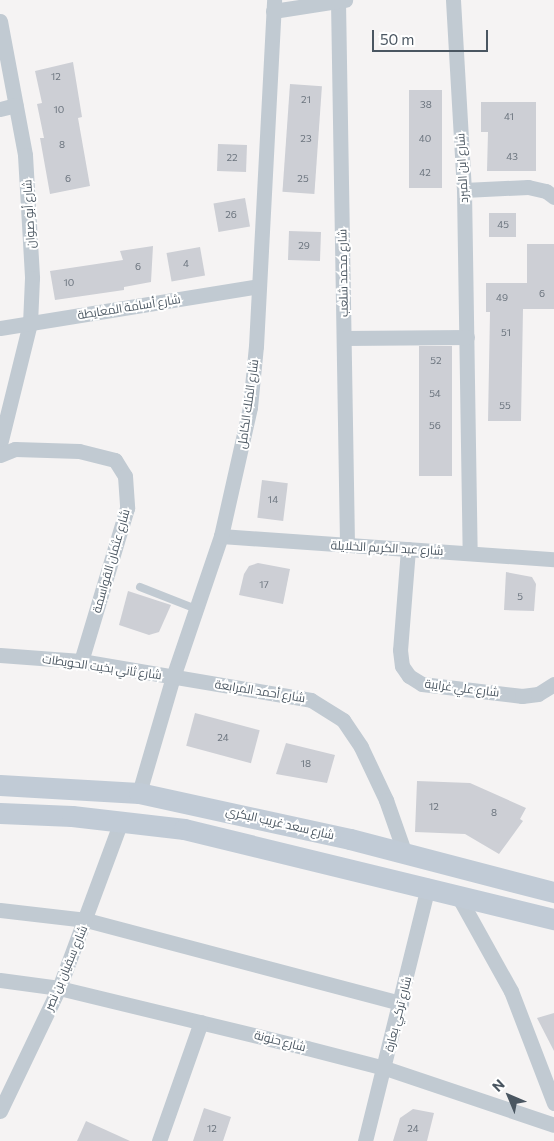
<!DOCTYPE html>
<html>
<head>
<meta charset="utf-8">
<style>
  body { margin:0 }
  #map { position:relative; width:554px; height:1141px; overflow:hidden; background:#f5f3f3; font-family:Commissioner,Cairo,sans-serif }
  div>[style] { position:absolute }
  .building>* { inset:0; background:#cdcfd5; transform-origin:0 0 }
  .lane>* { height:8px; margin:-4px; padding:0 4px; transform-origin:4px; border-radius:4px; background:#c1cad2 }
  .street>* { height:15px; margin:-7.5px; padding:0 7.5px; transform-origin:7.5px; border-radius:7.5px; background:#c1cad2 }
  .secondary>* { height:21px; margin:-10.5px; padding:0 10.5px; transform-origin:10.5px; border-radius:10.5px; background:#c1cbd6 }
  span { translate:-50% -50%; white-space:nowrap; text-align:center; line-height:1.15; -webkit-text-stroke:4px #fff; paint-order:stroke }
  .number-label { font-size:10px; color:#6b747e }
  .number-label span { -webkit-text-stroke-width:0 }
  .street-label { font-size:12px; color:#4a5661 }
  .north { position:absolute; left:484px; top:1071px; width:50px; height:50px; -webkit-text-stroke:4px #fff; paint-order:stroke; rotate:315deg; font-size:14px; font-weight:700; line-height:20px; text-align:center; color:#4a5661 }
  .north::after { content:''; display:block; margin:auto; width:18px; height:22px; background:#4a5661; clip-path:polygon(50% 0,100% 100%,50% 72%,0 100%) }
  .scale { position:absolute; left:372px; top:30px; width:116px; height:22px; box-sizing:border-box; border:2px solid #4a5661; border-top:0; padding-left:6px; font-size:15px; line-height:18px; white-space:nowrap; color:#4a5661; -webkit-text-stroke:4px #fff; paint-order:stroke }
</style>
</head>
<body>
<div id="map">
  <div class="building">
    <i style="clip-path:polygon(73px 62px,82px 117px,78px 118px,90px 186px,50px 194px,40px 138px,44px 138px,37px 104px,42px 103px,35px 71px)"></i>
    <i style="left:290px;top:84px;width:32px;height:108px;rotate:4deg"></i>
    <i style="left:409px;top:90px;width:33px;height:98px"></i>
    <i style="clip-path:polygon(481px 102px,536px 102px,536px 171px,487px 171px,488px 132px,481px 132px)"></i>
    <i style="left:218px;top:144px;width:29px;height:27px;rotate:2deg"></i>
    <i style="left:245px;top:198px;width:29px;height:32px;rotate:80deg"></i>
    <i style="left:489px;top:213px;width:27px;height:24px"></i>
    <i style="left:289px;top:231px;width:32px;height:29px;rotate:2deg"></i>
    <i style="clip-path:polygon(527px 244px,554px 244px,554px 309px,523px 309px,521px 421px,488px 421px,490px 312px,486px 312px,486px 283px,527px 283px)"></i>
    <i style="clip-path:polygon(153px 246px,151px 282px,124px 287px,124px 290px,55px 300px,50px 271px,123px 260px,120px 251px)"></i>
    <i style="left:200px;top:247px;width:29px;height:34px;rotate:80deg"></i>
    <i style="left:452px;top:346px;width:130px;height:33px;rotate:90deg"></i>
    <i style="left:262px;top:480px;width:26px;height:38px;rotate:7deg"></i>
    <i style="clip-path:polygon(258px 563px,290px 569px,283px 604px,239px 595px,244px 574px,249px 566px)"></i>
    <i style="clip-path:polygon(506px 572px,532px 577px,536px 584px,534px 611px,504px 610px)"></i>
    <i style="clip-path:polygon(128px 591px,171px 605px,159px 632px,149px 635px,119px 625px)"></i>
    <i style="left:195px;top:713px;width:67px;height:34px;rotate:15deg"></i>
    <i style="clip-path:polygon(286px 743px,335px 755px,327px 783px,276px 774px)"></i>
    <i style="clip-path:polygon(417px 781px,470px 783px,526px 808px,520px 819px,523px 821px,499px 854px,465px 834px,415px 832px)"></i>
    <i style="clip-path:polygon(554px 1013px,554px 1051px,537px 1018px)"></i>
    <i style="clip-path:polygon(204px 1108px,231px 1117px,223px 1141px,193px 1141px)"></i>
    <i style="clip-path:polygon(413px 1109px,434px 1113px,427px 1141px,393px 1141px,400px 1118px)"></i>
    <i style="clip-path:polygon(86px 1121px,130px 1141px,77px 1141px)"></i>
  </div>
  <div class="lane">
    <i style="left:140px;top:587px;width:60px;rotate:21.4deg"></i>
  </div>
  <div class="street">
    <i style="left:453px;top:0;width:190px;rotate:86.7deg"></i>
    <i style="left:464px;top:190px;width:363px;rotate:89.1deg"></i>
    <i style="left:338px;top:1px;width:544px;rotate:89.05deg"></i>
    <i style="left:273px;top:11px;width:73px;rotate:-8.7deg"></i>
    <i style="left:0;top:21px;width:136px;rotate:79.4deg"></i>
    <i style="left:25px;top:155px;width:123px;rotate:86.7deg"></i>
    <i style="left:32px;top:278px;width:45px;rotate:92.5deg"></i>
    <i style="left:30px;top:323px;width:125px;rotate:103.9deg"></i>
    <i style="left:0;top:109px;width:16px;rotate:-14deg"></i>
    <i style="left:464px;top:190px;width:64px;rotate:-2.7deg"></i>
    <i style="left:528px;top:187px;width:18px;rotate:13deg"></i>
    <i style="left:546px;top:191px;width:10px;rotate:37deg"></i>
    <i style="left:0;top:328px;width:262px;rotate:-9.2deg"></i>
    <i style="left:344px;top:338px;width:123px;rotate:-0.5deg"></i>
    <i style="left:0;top:455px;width:16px;rotate:-22deg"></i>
    <i style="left:15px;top:449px;width:64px;rotate:1.8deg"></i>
    <i style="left:79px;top:451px;width:37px;rotate:14deg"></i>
    <i style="left:115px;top:460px;width:19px;rotate:58deg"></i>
    <i style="left:125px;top:476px;width:32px;rotate:86deg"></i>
    <i style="left:127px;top:508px;width:160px;rotate:106.7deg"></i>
    <i style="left:221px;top:536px;width:334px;rotate:4deg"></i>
    <i style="left:408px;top:549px;width:101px;rotate:94.5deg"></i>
    <i style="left:400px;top:650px;width:16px;rotate:83deg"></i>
    <i style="left:402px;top:666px;width:12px;rotate:55deg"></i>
    <i style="left:409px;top:676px;width:15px;rotate:32deg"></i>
    <i style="left:422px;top:684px;width:101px;rotate:6.8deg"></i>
    <i style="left:522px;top:696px;width:16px;rotate:-7deg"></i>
    <i style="left:538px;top:694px;width:19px;rotate:-32deg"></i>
    <i style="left:0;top:655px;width:81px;rotate:4.2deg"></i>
    <i style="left:81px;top:661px;width:233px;rotate:9.6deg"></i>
    <i style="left:311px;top:700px;width:38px;rotate:32deg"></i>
    <i style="left:343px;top:720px;width:32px;rotate:56deg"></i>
    <i style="left:361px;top:747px;width:59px;rotate:64.7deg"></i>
    <i style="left:386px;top:800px;width:57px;rotate:70.6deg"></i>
    <i style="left:139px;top:793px;width:121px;rotate:-73.7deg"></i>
    <i style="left:173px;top:677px;width:149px;rotate:-71.2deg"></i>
    <i style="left:221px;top:536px;width:132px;rotate:-77.3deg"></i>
    <i style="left:250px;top:407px;width:61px;rotate:-84.4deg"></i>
    <i style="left:256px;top:346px;width:346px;rotate:-87deg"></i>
    <i style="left:457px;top:894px;width:111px;rotate:60.9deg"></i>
    <i style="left:511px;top:991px;width:120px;rotate:69deg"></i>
    <i style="left:0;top:910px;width:87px;rotate:6.6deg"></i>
    <i style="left:86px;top:920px;width:326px;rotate:14.8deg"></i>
    <i style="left:0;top:980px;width:60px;rotate:7.7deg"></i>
    <i style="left:59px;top:988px;width:255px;rotate:13.6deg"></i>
    <i style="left:307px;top:1048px;width:81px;rotate:14.4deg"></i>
    <i style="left:385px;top:1068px;width:178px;rotate:18.6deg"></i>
    <i style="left:0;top:1111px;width:136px;rotate:-64.4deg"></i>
    <i style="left:59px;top:988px;width:178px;rotate:-69.6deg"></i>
    <i style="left:159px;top:1141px;width:126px;rotate:-70.6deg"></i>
    <i style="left:365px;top:1141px;width:263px;rotate:-76.1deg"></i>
  </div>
  <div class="secondary">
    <i style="left:0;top:785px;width:139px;rotate:3.3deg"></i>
    <i style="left:139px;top:793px;width:216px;rotate:12.3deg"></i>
    <i style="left:350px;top:839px;width:211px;rotate:14.6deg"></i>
    <i style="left:0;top:813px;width:72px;rotate:2.4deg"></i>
    <i style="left:72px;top:816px;width:113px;rotate:6.6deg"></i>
    <i style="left:184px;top:829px;width:381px;rotate:13.7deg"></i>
  </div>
  <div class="number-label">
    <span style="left:56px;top:77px">12</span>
    <span style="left:306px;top:100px">21</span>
    <span style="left:426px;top:105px">38</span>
    <span style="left:59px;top:110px">10</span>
    <span style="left:509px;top:117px">41</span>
    <span style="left:306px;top:139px">23</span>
    <span style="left:425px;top:139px">40</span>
    <span style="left:62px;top:145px">8</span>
    <span style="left:512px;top:157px">43</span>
    <span style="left:232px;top:158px">22</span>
    <span style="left:425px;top:173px">42</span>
    <span style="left:68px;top:179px">6</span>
    <span style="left:303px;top:179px">25</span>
    <span style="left:231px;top:215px">26</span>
    <span style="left:503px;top:225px">45</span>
    <span style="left:304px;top:246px">29</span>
    <span style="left:186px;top:264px">4</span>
    <span style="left:138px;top:267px">6</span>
    <span style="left:69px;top:283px">10</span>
    <span style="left:542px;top:294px">6</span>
    <span style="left:502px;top:298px">49</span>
    <span style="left:506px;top:333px">51</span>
    <span style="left:436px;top:361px">52</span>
    <span style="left:435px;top:394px">54</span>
    <span style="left:505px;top:406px">55</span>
    <span style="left:435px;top:426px">56</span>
    <span style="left:273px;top:500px">14</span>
    <span style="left:264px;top:585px">17</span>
    <span style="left:520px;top:597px">5</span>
    <span style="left:223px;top:738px">24</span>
    <span style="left:306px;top:764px">18</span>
    <span style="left:434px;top:807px">12</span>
    <span style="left:494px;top:813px">8</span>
    <span style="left:212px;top:1129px">12</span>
    <span style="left:413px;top:1129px">24</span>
  </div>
  <div class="street-label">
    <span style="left:462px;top:168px;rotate:-93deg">شارع ابن المبرد</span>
    <span style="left:29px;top:214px;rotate:-93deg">شارع أبو صوان</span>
    <span style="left:343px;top:273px;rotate:-91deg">شارع محمد شلعب</span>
    <span style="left:129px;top:307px;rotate:-9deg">شارع أسامة المعايطة</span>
    <span style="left:248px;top:404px;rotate:-82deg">شارع الملك الكامل</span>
    <span style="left:387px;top:548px;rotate:3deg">شارع عبد الكريم الخلايلة</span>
    <span style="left:111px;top:561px;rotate:-74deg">شارع عثمان القواسمة</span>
    <span style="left:102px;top:667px;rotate:8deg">شارع ثاني بخيت الحويطات</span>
    <span style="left:462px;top:688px;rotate:7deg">شارع علي غرايبة</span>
    <span style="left:260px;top:691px;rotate:9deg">شارع أحمد المرابعة</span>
    <span style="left:280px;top:823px;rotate:13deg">شارع سعد غريب البكري</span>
    <span style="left:66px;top:968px;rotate:-67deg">شارع سفيان بن نصر</span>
    <span style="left:398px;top:1014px;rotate:-76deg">شارع تركي بعارة</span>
    <span style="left:280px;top:1041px;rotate:14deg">شارع حنونة</span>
  </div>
  <div class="north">N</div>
  <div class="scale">50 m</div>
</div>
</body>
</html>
